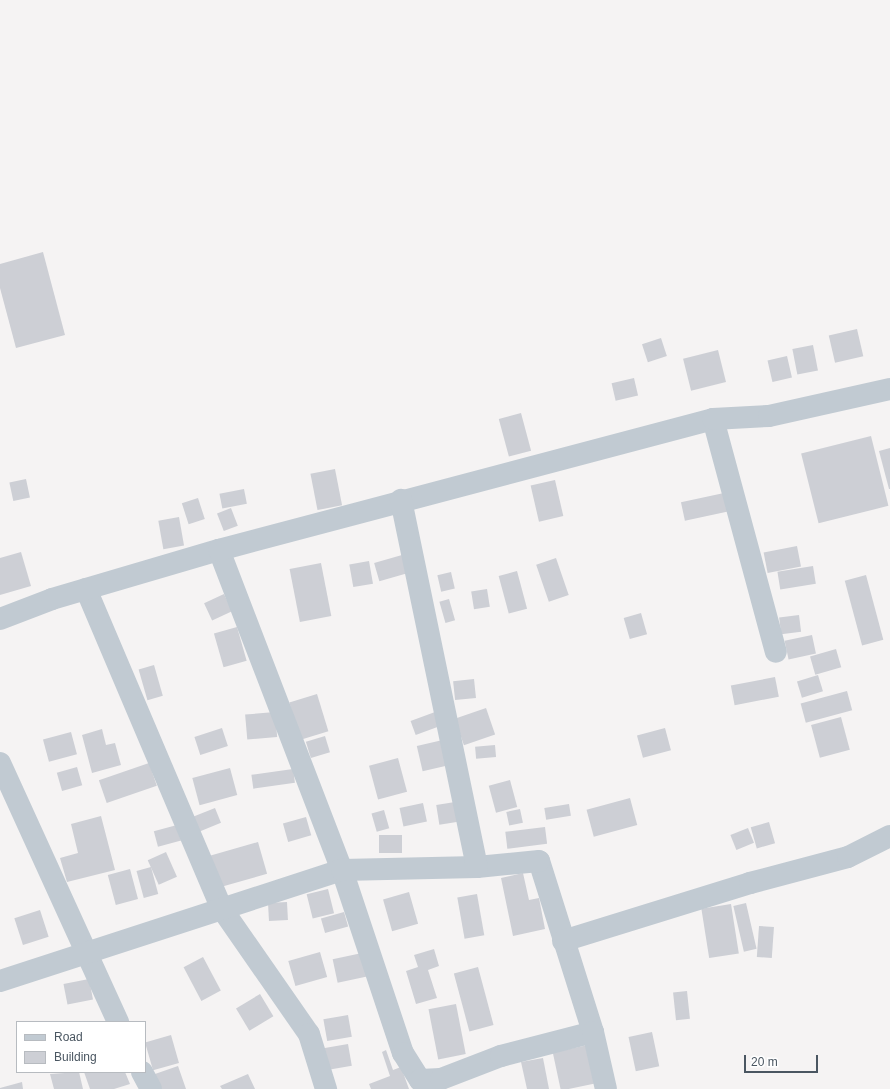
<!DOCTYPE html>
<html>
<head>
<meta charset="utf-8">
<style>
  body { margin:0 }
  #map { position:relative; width:890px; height:1089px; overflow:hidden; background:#f5f3f3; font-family:Helvetica,sans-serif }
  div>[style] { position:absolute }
  .building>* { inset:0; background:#cdcfd5; transform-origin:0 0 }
  .street>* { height:22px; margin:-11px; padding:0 11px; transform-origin:11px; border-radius:11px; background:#c1cad2 }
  span { translate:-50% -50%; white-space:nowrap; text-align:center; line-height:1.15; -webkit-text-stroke:3px #fff; paint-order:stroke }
  .legend { position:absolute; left:16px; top:1021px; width:130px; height:52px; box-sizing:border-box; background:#fff; border:1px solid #b7bbc0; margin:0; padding:5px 7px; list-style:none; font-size:12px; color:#4a5661 }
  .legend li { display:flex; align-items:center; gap:8px; height:20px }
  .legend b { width:20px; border:1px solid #b7bbc0 }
  .scale { position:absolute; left:744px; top:1055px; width:74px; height:18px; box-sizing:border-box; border:2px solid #4a5661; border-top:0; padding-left:5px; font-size:12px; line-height:14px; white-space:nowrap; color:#4a5661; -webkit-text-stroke:3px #fff; paint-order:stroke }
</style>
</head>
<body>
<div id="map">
  <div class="building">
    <i style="clip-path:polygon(43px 252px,65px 335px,16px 348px,0 288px,0 264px)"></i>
    <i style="left:857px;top:329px;width:28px;height:29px;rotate:77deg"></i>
    <i style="left:661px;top:338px;width:19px;height:20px;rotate:72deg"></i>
    <i style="left:813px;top:345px;width:26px;height:21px;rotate:79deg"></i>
    <i style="left:718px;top:350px;width:33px;height:36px;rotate:76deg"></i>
    <i style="left:787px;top:356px;width:22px;height:20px;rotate:77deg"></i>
    <i style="left:634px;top:378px;width:18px;height:23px;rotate:77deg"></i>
    <i style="left:521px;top:413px;width:39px;height:23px;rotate:75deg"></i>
    <i style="left:871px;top:436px;width:72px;height:72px;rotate:76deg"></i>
    <i style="clip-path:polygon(890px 448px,890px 489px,889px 489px,879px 451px)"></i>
    <i style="left:335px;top:469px;width:37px;height:25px;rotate:79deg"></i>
    <i style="left:26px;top:479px;width:19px;height:17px;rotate:78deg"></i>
    <i style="left:555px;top:480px;width:37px;height:25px;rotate:77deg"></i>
    <i style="left:244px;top:489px;width:15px;height:25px;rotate:79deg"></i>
    <i style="left:724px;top:493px;width:19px;height:44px;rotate:78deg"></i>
    <i style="left:198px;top:498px;width:22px;height:17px;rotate:72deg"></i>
    <i style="left:231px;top:508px;width:19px;height:15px;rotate:69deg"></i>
    <i style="left:179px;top:517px;width:29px;height:21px;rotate:80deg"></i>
    <i style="left:797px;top:546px;width:21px;height:34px;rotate:79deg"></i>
    <i style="clip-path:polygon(21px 552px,31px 586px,0 595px,0 558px)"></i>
    <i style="left:402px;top:555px;width:19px;height:29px;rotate:74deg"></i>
    <i style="left:556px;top:558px;width:39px;height:21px;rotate:71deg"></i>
    <i style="left:369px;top:561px;width:23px;height:20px;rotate:80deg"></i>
    <i style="left:321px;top:563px;width:54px;height:32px;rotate:79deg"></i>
    <i style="left:813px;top:566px;width:18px;height:36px;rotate:81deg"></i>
    <i style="left:517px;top:571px;width:39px;height:19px;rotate:75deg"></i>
    <i style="left:451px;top:572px;width:17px;height:14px;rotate:77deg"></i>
    <i style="left:866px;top:575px;width:67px;height:22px;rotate:75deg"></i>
    <i style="left:487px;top:589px;width:18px;height:16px;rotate:81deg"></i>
    <i style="left:224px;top:594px;width:19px;height:22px;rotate:65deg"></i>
    <i style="left:449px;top:599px;width:22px;height:10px;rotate:74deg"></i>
    <i style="left:641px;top:613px;width:22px;height:18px;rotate:74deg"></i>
    <i style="left:799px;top:615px;width:17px;height:20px;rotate:83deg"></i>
    <i style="left:237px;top:627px;width:35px;height:24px;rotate:74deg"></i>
    <i style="left:812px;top:635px;width:19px;height:28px;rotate:78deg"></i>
    <i style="left:836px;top:649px;width:19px;height:27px;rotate:74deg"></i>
    <i style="left:154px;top:665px;width:32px;height:16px;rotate:74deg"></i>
    <i style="left:818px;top:675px;width:17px;height:22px;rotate:73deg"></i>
    <i style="left:775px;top:677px;width:20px;height:45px;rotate:79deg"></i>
    <i style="left:474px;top:679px;width:19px;height:21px;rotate:84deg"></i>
    <i style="left:847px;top:691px;width:20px;height:48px;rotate:75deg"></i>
    <i style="left:317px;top:694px;width:39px;height:29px;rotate:73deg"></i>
    <i style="left:486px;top:708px;width:28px;height:33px;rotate:71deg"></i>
    <i style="left:275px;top:712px;width:25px;height:30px;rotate:85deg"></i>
    <i style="left:435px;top:712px;width:15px;height:26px;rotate:70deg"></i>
    <i style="left:841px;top:717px;width:34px;height:31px;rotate:75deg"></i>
    <i style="left:222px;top:728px;width:19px;height:29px;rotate:72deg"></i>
    <i style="left:665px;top:728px;width:23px;height:29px;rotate:75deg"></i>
    <i style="clip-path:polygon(102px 729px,106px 745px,115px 743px,121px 765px,92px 773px,82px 735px)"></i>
    <i style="left:71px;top:732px;width:23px;height:29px;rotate:75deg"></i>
    <i style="left:325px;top:736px;width:17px;height:20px;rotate:73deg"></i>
    <i style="left:447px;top:739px;width:26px;height:31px;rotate:77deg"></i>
    <i style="left:495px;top:745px;width:12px;height:20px;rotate:85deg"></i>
    <i style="left:398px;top:758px;width:35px;height:30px;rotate:75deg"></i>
    <i style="left:149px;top:763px;width:24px;height:53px;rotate:71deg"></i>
    <i style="left:77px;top:767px;width:19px;height:21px;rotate:74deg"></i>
    <i style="left:230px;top:768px;width:28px;height:39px;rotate:75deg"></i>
    <i style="left:293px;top:769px;width:14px;height:42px;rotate:82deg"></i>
    <i style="left:510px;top:780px;width:28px;height:22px;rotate:75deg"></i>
    <i style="left:630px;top:798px;width:28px;height:45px;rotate:75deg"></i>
    <i style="left:455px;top:802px;width:20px;height:19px;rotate:81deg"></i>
    <i style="left:423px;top:803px;width:19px;height:24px;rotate:78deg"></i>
    <i style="left:569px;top:804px;width:12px;height:25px;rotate:81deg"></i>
    <i style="left:215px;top:808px;width:16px;height:23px;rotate:68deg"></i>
    <i style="left:520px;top:809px;width:14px;height:14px;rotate:78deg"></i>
    <i style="left:384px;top:810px;width:19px;height:13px;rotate:74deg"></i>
    <i style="clip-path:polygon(101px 816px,115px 870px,67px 882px,60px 858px,78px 853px,71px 824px)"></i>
    <i style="left:306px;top:817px;width:19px;height:24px;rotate:74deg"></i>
    <i style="left:769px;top:822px;width:22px;height:19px;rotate:74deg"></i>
    <i style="left:177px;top:825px;width:16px;height:24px;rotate:75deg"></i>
    <i style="left:545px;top:827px;width:17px;height:40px;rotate:83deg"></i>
    <i style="left:748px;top:828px;width:16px;height:19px;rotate:68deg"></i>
    <i style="left:402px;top:835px;width:18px;height:23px;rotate:90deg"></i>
    <i style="left:258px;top:842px;width:33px;height:51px;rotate:74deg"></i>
    <i style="left:166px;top:852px;width:27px;height:20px;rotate:66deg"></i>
    <i style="left:151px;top:867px;width:28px;height:15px;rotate:75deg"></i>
    <i style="left:130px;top:869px;width:31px;height:23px;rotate:75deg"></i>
    <i style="clip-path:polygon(523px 873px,529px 900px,539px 898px,545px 929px,513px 936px,501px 878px)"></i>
    <i style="left:328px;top:889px;width:25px;height:22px;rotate:76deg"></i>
    <i style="left:409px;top:892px;width:33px;height:27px;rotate:74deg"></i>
    <i style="left:477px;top:894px;width:42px;height:20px;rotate:80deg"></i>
    <i style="left:287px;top:902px;width:18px;height:19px;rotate:87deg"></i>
    <i style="left:746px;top:903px;width:47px;height:13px;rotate:77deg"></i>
    <i style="left:731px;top:904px;width:50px;height:30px;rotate:81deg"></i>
    <i style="left:40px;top:910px;width:28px;height:27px;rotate:72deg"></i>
    <i style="left:344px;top:912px;width:15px;height:24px;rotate:74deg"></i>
    <i style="left:759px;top:926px;width:15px;height:31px;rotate:4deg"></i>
    <i style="clip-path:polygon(434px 949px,439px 966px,428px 970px,437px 998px,416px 1004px,406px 971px,418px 967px,414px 955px)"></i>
    <i style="left:320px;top:952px;width:26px;height:33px;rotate:74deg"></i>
    <i style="left:362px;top:953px;width:24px;height:30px;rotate:78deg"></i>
    <i style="left:203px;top:957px;width:38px;height:22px;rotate:62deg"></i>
    <i style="left:478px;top:967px;width:60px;height:25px;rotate:75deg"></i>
    <i style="left:89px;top:979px;width:21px;height:26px;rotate:79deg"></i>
    <i style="left:687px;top:991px;width:28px;height:14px;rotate:84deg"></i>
    <i style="left:260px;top:994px;width:26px;height:28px;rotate:59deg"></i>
    <i style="left:456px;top:1004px;width:51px;height:28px;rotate:79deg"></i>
    <i style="left:348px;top:1015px;width:22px;height:25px;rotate:80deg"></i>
    <i style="left:652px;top:1032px;width:35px;height:24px;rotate:78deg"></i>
    <i style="left:171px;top:1035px;width:29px;height:27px;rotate:74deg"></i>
    <i style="left:348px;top:1044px;width:22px;height:25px;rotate:80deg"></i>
    <i style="left:588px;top:1045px;width:39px;height:36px;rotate:78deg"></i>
    <i style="clip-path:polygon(386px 1050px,393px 1070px,401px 1067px,409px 1089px,371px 1089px,369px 1084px,390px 1076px,382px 1052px)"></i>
    <i style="clip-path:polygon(543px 1058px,549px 1089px,527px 1089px,521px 1062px)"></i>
    <i style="clip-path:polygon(178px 1066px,186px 1089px,161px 1089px,155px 1074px)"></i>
    <i style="clip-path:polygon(79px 1072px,83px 1089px,54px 1089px,50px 1074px)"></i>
    <i style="clip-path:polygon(84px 1072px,125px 1072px,130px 1084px,114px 1089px,90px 1089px)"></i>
    <i style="clip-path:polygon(248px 1074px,255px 1089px,222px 1089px,220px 1086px)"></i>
    <i style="clip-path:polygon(22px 1082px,23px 1089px,0 1089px,0 1088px)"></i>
  </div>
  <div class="street">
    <i style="left:713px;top:419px;width:241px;rotate:74.9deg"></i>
    <i style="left:219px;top:550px;width:343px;rotate:69deg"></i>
    <i style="left:342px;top:870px;width:193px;rotate:71.6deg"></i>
    <i style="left:403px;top:1053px;width:32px;rotate:58deg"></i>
    <i style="left:420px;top:1080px;width:21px;rotate:-3deg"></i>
    <i style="left:441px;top:1079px;width:64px;rotate:-21deg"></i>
    <i style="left:501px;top:1056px;width:95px;rotate:-14.6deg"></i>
    <i style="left:593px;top:1032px;width:179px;rotate:-107.5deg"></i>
    <i style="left:539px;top:861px;width:62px;rotate:174.5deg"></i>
    <i style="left:86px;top:589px;width:348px;rotate:67deg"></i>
    <i style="left:222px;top:909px;width:152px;rotate:55.2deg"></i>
    <i style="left:309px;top:1034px;width:58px;rotate:72.8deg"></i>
    <i style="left:0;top:619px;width:56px;rotate:-21deg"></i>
    <i style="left:52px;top:599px;width:174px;rotate:-16.4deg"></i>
    <i style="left:219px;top:550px;width:511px;rotate:-14.85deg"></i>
    <i style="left:713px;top:419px;width:56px;rotate:-3.1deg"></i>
    <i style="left:769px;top:416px;width:124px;rotate:-12.6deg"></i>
    <i style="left:0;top:763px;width:285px;rotate:65.5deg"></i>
    <i style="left:563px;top:941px;width:196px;rotate:-17.2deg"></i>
    <i style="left:750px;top:883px;width:101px;rotate:-14.9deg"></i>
    <i style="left:848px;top:857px;width:47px;rotate:-26.6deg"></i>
    <i style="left:0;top:981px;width:360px;rotate:-18deg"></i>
    <i style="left:342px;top:870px;width:135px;rotate:-1.3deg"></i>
    <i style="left:477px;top:867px;width:375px;rotate:-101.7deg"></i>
    <i style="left:593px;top:1032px;width:58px;rotate:77.2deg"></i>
    <i style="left:142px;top:1072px;width:19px;rotate:62deg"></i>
  </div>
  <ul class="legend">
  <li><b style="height:5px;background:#c1cad2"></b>Road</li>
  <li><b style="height:11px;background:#cdcfd5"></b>Building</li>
  </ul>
  <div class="scale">20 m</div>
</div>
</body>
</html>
